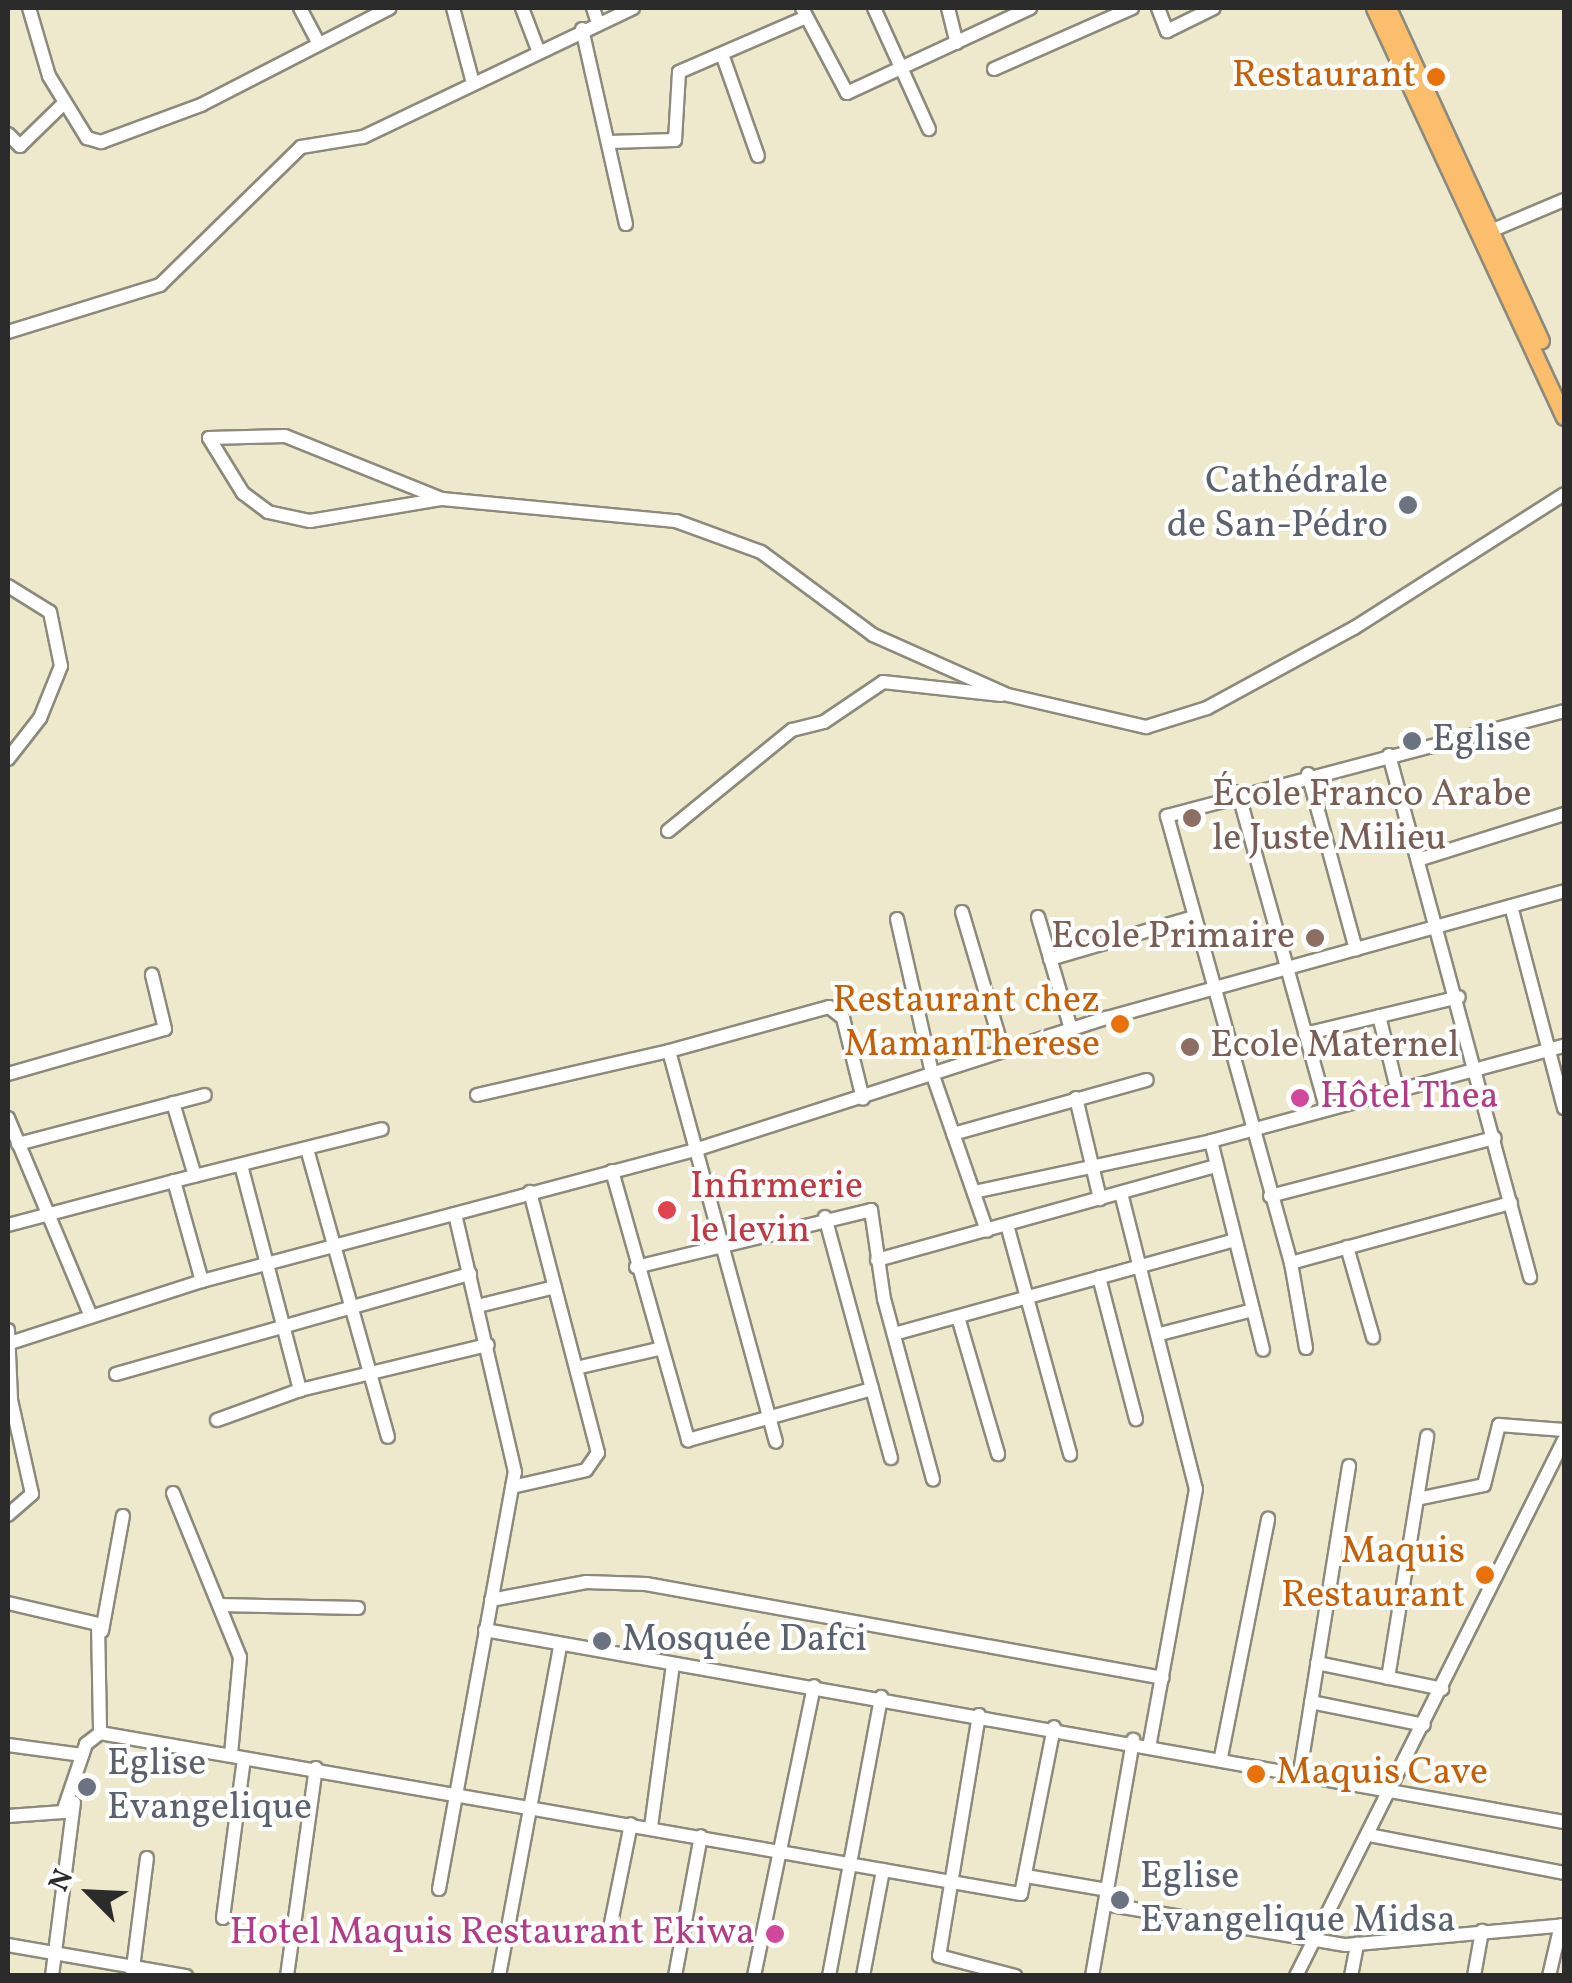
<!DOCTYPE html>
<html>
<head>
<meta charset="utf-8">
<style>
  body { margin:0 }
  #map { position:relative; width:1572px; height:1983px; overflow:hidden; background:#eee8cd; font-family:Vollkorn,serif }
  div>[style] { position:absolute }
  .roads { filter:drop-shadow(2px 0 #8c8a7c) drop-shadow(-2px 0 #8c8a7c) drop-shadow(0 2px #8c8a7c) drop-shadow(0 -2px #8c8a7c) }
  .minor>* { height:12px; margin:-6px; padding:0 6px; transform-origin:6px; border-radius:6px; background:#fff }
  .major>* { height:15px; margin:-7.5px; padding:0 7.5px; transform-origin:7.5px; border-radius:7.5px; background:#fabe6d }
  .dots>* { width:28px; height:28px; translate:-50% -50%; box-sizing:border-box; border:5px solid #fff; border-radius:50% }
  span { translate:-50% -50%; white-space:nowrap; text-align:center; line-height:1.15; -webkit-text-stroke:8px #fff; paint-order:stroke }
  .food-label { font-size:38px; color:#c56008 }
  .right { translate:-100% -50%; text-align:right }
  .left { translate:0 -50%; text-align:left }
  .worship-label { font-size:38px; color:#5b616d }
  .education-label { font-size:38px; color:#785e54 }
  .hotel-label { font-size:38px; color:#b23c85 }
  .health-label { font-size:38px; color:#be3a42 }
  .frame { position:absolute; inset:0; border:10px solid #2b2b2b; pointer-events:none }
  .north { position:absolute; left:40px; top:1843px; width:100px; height:100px; -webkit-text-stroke:8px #fff; paint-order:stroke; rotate:294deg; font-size:28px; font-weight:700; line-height:40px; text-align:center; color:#2b2b2b }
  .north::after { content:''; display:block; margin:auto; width:35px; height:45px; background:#2b2b2b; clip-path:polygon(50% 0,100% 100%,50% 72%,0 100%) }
</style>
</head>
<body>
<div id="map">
  <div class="roads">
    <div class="minor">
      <i style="left:29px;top:8px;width:71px;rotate:73.6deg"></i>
      <i style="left:49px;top:76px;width:73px;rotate:58.5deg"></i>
      <i style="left:87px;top:138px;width:15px;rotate:16deg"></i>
      <i style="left:101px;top:142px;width:107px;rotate:-20.3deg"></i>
      <i style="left:201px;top:105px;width:212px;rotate:-27.2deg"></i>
      <i style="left:300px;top:8px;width:41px;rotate:62.2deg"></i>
      <i style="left:453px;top:8px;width:78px;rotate:75.1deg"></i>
      <i style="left:522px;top:8px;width:45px;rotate:69.1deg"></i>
      <i style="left:593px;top:8px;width:16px;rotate:72deg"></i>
      <i style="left:802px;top:8px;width:96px;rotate:62.1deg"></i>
      <i style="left:847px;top:93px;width:202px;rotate:-24.9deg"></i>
      <i style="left:874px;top:8px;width:133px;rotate:65.6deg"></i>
      <i style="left:948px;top:8px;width:36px;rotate:76deg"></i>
      <i style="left:1158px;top:8px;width:25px;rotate:69deg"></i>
      <i style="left:1167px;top:31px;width:52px;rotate:-26.1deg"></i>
      <i style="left:582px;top:29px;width:200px;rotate:77.3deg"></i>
      <i style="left:722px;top:54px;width:108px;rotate:70.6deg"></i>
      <i style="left:994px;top:69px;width:151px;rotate:-23.8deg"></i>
      <i style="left:8px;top:134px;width:17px;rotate:45deg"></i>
      <i style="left:20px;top:146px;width:62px;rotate:-44.3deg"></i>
      <i style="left:609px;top:142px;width:66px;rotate:-1.7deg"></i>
      <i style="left:675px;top:140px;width:68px;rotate:-86.6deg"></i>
      <i style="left:679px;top:72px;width:138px;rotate:-23.4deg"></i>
      <i style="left:1493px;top:230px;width:77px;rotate:-22.9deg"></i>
      <i style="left:8px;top:332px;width:159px;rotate:-17.2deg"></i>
      <i style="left:160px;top:285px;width:197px;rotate:-44.4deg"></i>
      <i style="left:301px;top:147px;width:63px;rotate:-9.2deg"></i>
      <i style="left:363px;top:137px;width:299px;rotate:-25.5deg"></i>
      <i style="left:442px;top:499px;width:169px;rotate:-158.1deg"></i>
      <i style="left:285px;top:436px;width:76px;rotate:178.5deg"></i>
      <i style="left:209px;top:438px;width:65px;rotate:58.3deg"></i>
      <i style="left:243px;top:493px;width:31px;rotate:37deg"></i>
      <i style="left:268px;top:512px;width:43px;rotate:12.1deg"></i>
      <i style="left:310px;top:521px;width:134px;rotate:-9.5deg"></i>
      <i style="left:442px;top:499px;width:235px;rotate:5.4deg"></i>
      <i style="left:676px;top:521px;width:90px;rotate:20deg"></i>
      <i style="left:761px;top:552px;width:139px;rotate:36.5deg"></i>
      <i style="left:873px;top:635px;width:148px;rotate:24deg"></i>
      <i style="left:1008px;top:695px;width:142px;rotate:13.1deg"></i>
      <i style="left:1146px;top:727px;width:64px;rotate:-17.3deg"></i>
      <i style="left:1207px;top:708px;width:167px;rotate:-28.6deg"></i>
      <i style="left:1354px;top:628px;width:249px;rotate:-32.5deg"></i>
      <i style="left:8px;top:586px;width:49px;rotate:31.8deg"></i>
      <i style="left:50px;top:612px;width:55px;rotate:78.5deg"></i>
      <i style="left:61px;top:666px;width:56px;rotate:112deg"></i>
      <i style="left:40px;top:718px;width:52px;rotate:128deg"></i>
      <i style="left:1389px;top:755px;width:541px;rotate:74.88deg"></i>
      <i style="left:1308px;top:774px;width:182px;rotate:74.7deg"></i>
      <i style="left:1238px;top:792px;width:328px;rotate:74.4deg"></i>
      <i style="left:668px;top:831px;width:160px;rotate:-39.2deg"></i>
      <i style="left:792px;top:730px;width:33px;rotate:-14deg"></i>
      <i style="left:824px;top:722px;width:71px;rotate:-34.1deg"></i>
      <i style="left:883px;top:682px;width:119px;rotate:6.3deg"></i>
      <i style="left:1424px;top:858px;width:147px;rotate:-17.4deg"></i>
      <i style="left:1511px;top:906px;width:209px;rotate:75.3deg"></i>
      <i style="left:962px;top:912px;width:144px;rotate:73.5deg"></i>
      <i style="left:1038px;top:917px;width:117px;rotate:73.6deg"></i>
      <i style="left:897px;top:919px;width:158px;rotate:77.2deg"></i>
      <i style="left:932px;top:1073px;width:167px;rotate:70.8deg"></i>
      <i style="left:1050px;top:959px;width:150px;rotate:-16.3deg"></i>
      <i style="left:1379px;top:1016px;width:75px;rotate:76.1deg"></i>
      <i style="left:1305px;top:1034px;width:158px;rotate:-13.5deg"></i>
      <i style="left:669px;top:1051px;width:166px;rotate:-15.4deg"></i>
      <i style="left:829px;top:1007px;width:18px;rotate:38deg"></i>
      <i style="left:843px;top:1018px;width:83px;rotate:76.1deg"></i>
      <i style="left:8px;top:1074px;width:163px;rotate:-16deg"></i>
      <i style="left:165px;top:1029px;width:56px;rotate:-103.5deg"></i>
      <i style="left:477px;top:1095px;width:197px;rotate:-12.9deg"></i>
      <i style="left:669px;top:1051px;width:405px;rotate:74.7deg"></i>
      <i style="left:1076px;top:1098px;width:104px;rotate:76.6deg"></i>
      <i style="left:173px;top:1103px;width:76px;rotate:73.2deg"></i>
      <i style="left:8px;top:1118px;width:212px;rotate:67.3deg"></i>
      <i style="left:953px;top:1134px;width:201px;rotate:-15.6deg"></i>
      <i style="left:1211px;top:1141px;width:215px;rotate:76deg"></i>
      <i style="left:18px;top:1144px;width:193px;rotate:-14.7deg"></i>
      <i style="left:307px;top:1149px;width:299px;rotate:74.3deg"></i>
      <i style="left:241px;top:1165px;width:233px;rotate:75.3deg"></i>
      <i style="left:300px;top:1390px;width:193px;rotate:-13.5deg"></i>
      <i style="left:612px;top:1171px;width:280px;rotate:74.2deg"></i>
      <i style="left:688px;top:1440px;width:191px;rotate:-15.5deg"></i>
      <i style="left:174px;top:1181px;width:214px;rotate:-14deg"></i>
      <i style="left:974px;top:1192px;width:242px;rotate:-12.1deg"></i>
      <i style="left:1211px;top:1141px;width:366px;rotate:-15.1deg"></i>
      <i style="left:1121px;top:1193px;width:305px;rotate:75.8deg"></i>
      <i style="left:1196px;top:1489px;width:258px;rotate:100.3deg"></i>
      <i style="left:1270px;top:1196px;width:232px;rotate:-14.5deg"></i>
      <i style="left:825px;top:1217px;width:250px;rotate:74.7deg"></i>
      <i style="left:8px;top:1225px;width:172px;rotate:-14.8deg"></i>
      <i style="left:174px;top:1181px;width:104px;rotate:74.4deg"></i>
      <i style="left:202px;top:1281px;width:510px;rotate:-14.88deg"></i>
      <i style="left:695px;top:1150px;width:433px;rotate:-17.8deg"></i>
      <i style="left:1107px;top:1018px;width:474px;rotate:-15.5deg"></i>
      <i style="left:1007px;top:1225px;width:238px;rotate:74.6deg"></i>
      <i style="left:1347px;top:1247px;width:94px;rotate:73.9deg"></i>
      <i style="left:877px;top:1260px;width:352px;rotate:-15.5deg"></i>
      <i style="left:1291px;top:1263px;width:228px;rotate:-15.3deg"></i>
      <i style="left:636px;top:1267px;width:242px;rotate:-13.6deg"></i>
      <i style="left:871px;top:1210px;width:90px;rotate:81.7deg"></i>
      <i style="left:884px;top:1299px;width:187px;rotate:74.8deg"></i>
      <i style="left:1099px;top:1277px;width:147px;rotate:75.4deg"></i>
      <i style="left:478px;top:1306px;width:79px;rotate:-13.9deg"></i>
      <i style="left:958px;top:1317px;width:143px;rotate:73.7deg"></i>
      <i style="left:8px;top:1330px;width:70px;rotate:87.5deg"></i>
      <i style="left:11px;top:1400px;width:96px;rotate:77.4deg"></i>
      <i style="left:32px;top:1494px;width:32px;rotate:139deg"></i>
      <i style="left:894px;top:1334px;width:351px;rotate:-15.4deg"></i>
      <i style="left:1160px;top:1334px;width:96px;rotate:-14.5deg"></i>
      <i style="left:10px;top:1343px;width:202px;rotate:-17.9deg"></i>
      <i style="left:1306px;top:1348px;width:86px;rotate:-100deg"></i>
      <i style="left:1291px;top:1263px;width:464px;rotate:-105.5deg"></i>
      <i style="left:1167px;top:816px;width:411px;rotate:-14.8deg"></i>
      <i style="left:576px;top:1368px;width:84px;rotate:-13deg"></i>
      <i style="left:116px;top:1374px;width:368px;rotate:-15.8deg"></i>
      <i style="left:217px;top:1420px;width:88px;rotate:-19.9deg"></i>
      <i style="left:512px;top:1487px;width:76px;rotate:-12.9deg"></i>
      <i style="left:586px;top:1470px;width:21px;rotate:-55deg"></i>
      <i style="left:598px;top:1453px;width:270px;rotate:-104.6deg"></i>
      <i style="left:173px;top:1493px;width:177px;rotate:67.8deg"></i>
      <i style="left:240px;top:1657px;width:97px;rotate:95.3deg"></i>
      <i style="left:1417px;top:1499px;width:68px;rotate:-11.8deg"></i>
      <i style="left:1484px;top:1485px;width:62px;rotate:-76deg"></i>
      <i style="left:1499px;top:1425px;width:65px;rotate:4.4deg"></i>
      <i style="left:491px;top:1600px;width:97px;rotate:-10.7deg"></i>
      <i style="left:586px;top:1582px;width:60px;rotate:1.9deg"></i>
      <i style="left:646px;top:1584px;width:525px;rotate:10.3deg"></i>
      <i style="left:8px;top:1603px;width:92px;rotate:13.1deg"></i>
      <i style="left:98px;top:1624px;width:109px;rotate:88.9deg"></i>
      <i style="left:219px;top:1605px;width:139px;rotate:1.2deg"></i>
      <i style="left:485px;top:1630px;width:1096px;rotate:10.09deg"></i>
      <i style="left:102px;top:1631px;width:117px;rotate:-79.7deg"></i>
      <i style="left:1317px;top:1663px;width:128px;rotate:11.7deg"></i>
      <i style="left:1388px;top:1678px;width:245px;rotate:-80.8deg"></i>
      <i style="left:1311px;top:1702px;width:115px;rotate:11.5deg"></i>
      <i style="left:979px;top:1715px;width:244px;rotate:99.4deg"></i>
      <i style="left:939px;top:1956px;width:79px;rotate:14.7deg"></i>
      <i style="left:8px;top:1745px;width:75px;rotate:7.7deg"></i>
      <i style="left:1221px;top:1757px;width:243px;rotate:-78.8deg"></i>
      <i style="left:1300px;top:1772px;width:310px;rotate:-80.9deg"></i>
      <i style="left:8px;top:1816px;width:55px;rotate:-4.2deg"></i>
      <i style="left:63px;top:1812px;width:72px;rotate:-71.3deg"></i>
      <i style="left:86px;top:1744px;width:18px;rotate:-38deg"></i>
      <i style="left:100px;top:1733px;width:935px;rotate:9.92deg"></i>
      <i style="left:1021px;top:1894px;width:170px;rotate:-78.8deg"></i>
      <i style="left:651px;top:1827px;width:164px;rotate:-82.3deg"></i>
      <i style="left:1369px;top:1835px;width:199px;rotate:11deg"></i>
      <i style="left:1026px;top:1876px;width:82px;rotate:9.8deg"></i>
      <i style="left:439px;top:1889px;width:424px;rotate:-79.7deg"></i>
      <i style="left:515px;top:1472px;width:265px;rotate:-103.1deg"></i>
      <i style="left:1105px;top:1904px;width:244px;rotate:9.7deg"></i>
      <i style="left:1346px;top:1945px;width:219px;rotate:-5.2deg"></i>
      <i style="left:223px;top:1918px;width:160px;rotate:-82.5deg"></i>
      <i style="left:608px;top:1938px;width:116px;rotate:-78.6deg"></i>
      <i style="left:8px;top:1945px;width:181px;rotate:9.9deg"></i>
      <i style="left:52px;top:1976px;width:175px;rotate:-82.8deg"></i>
      <i style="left:132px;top:1976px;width:119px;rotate:-82.8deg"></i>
      <i style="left:287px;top:1976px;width:210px;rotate:-82.1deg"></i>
      <i style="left:499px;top:1976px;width:336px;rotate:-79.5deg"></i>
      <i style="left:675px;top:1976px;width:142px;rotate:-79.5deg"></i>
      <i style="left:754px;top:1976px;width:296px;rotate:-78.3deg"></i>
      <i style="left:829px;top:1976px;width:284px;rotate:-79.4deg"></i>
      <i style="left:863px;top:1976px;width:108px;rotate:-79.3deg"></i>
      <i style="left:1092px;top:1976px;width:240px;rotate:-80.1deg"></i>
      <i style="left:1296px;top:1976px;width:599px;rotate:-63.43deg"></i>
      <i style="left:1351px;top:1976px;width:33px;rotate:-79deg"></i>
      <i style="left:1474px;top:1976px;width:46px;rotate:-79.9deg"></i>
      <i style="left:1549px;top:1976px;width:52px;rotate:-76.8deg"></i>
    </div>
    <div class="major">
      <i style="left:1374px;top:8px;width:451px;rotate:65.1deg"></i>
      <i style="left:1388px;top:8px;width:366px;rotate:65.3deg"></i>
    </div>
  </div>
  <div class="dots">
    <i style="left:1436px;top:77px;background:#e8710a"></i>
    <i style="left:1408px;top:505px;background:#6b7280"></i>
    <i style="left:1412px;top:741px;background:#6b7280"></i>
    <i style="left:1192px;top:818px;background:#8d6e63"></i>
    <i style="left:1315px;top:938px;background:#8d6e63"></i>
    <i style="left:1120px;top:1024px;background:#e8710a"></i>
    <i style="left:1190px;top:1047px;background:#8d6e63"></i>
    <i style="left:1300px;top:1098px;background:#d1479c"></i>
    <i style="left:667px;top:1210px;background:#e0444e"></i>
    <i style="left:1485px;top:1575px;background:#e8710a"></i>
    <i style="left:602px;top:1641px;background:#6b7280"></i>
    <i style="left:1256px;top:1774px;background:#e8710a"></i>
    <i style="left:87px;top:1787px;background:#6b7280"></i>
    <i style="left:1120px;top:1900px;background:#6b7280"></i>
    <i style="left:775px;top:1934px;background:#d1479c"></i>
  </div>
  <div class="food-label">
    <span class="right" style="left:1416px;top:77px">Restaurant</span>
    <span class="right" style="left:1100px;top:1024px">Restaurant chez<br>MamanTherese</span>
    <span class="right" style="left:1465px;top:1575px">Maquis<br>Restaurant</span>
    <span class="left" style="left:1276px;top:1774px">Maquis Cave</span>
  </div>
  <div class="worship-label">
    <span class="right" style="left:1388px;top:505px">Cathédrale<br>de San-Pédro</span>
    <span class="left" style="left:1432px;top:741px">Eglise</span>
    <span class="left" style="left:622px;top:1641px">Mosquée Dafci</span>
    <span class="left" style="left:107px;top:1787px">Eglise<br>Evangelique</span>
    <span class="left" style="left:1140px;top:1900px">Eglise<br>Evangelique Midsa</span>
  </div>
  <div class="education-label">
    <span class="left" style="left:1212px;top:818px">École Franco Arabe<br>le Juste Milieu</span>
    <span class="right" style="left:1295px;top:938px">Ecole Primaire</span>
    <span class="left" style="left:1210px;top:1047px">Ecole Maternel</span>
  </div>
  <div class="hotel-label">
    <span class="left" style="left:1320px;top:1098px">Hôtel Thea</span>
    <span class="right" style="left:755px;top:1934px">Hotel Maquis Restaurant Ekiwa</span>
  </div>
  <div class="health-label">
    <span class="left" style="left:690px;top:1210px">Infirmerie<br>le levin</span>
  </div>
  <div class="frame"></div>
  <div class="north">N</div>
</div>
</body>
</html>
